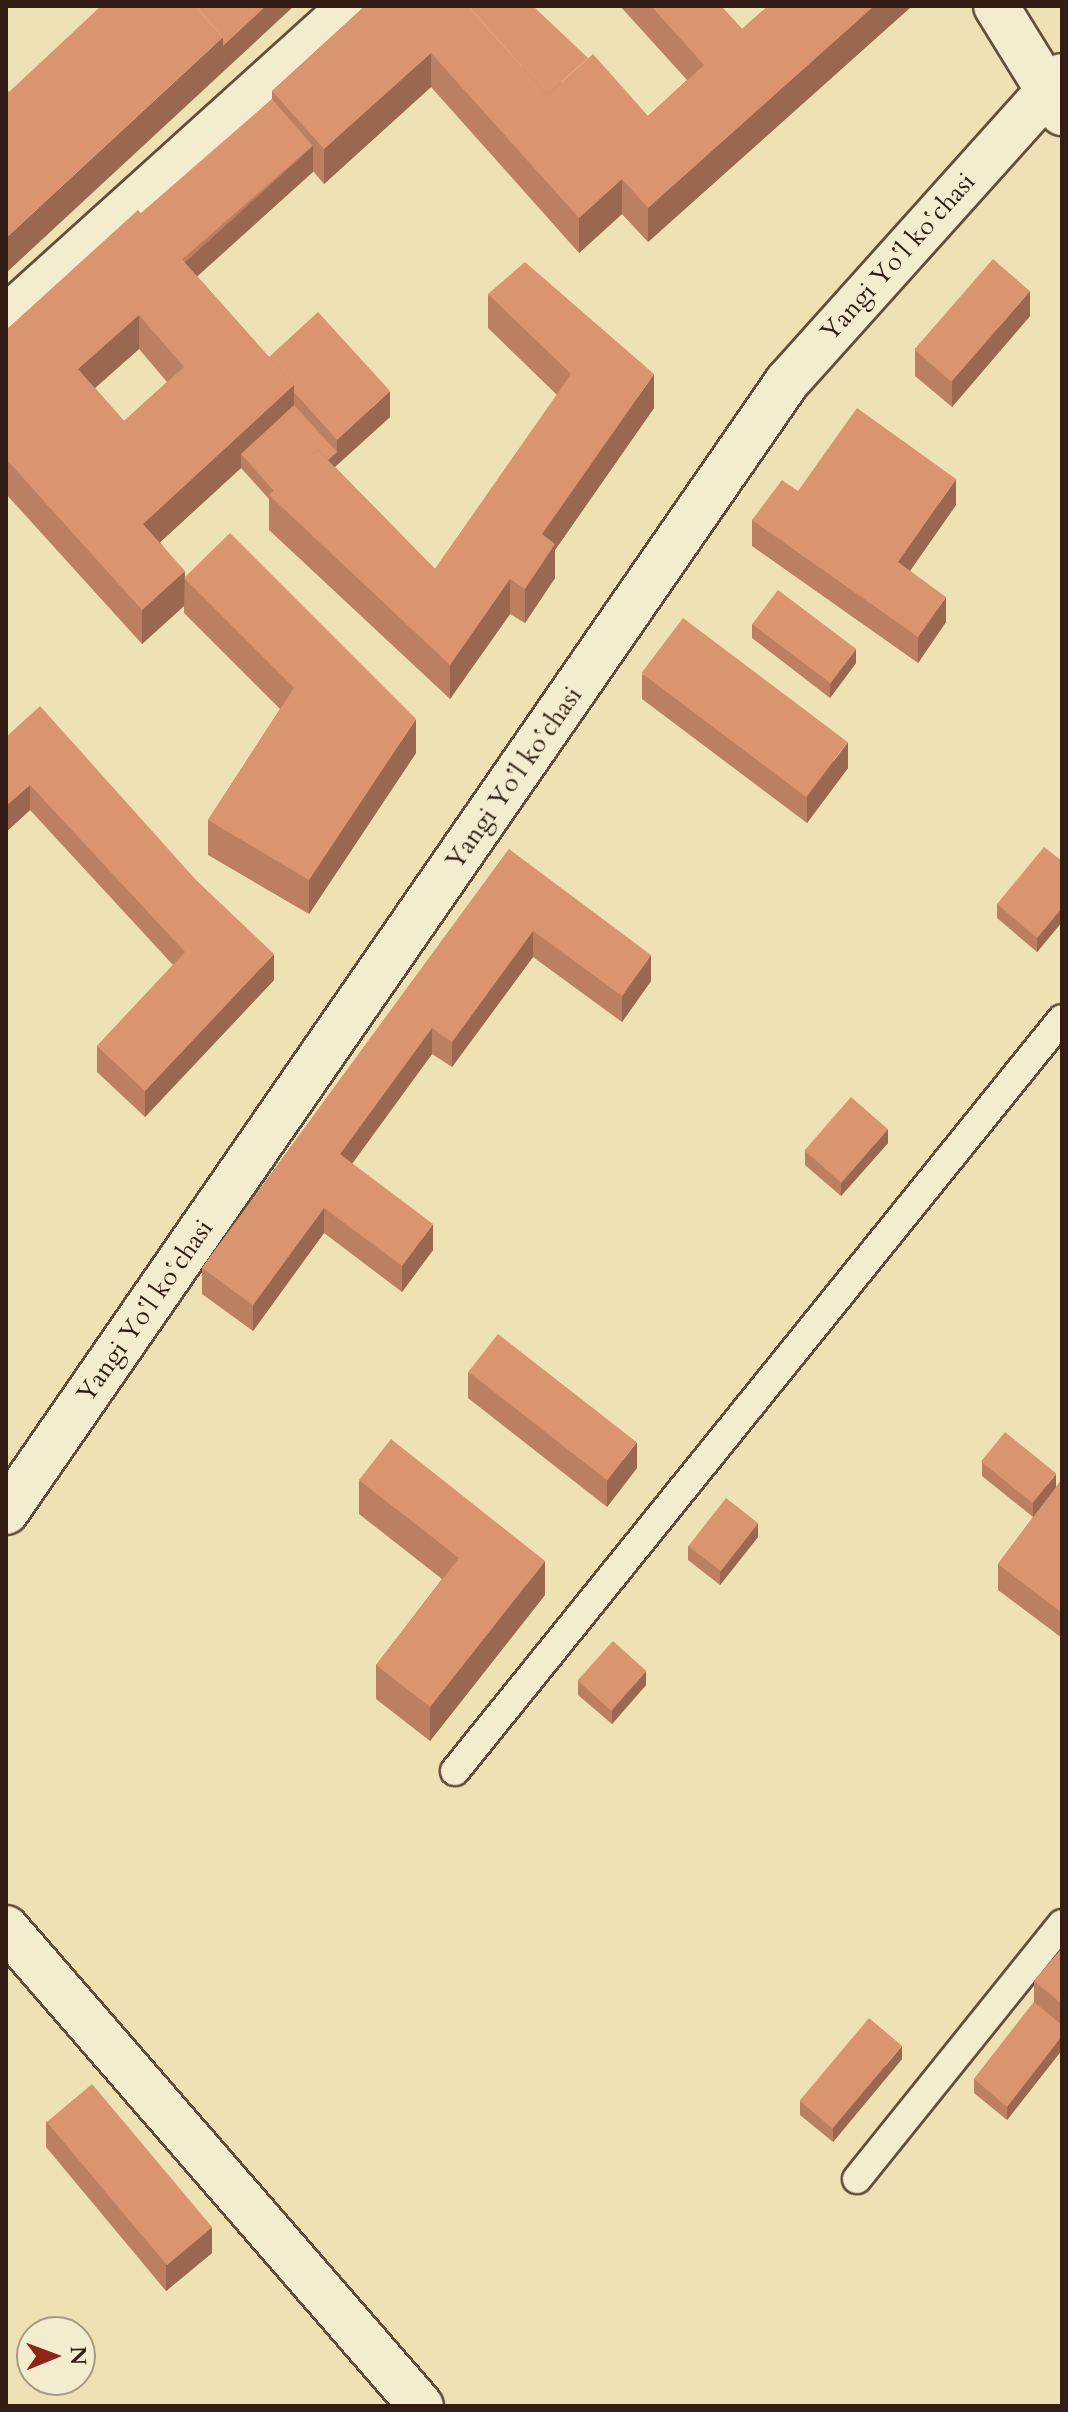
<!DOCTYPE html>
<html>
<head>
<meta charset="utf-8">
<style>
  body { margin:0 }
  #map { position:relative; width:1068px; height:2412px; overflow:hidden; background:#eee2b5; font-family:Cardo,serif }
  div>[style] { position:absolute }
  .roads { filter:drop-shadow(2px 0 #614e3c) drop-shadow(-2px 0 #614e3c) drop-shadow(0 2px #614e3c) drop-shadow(0 -2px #614e3c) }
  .service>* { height:28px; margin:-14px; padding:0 14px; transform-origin:14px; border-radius:14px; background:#f4eccf }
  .minor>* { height:44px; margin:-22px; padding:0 22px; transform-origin:22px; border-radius:22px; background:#f4eccf }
  .tertiary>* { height:44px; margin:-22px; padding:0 22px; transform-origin:22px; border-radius:22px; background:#f4eccf }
  .wall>* { inset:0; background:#bc7f60 }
  .shaded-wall>* { inset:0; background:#99684e }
  .building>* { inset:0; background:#db9470; transform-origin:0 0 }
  span { translate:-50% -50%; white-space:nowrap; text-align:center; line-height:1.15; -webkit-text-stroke:8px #f4eccf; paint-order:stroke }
  .street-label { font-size:26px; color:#321c13 }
  .frame { position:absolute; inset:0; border:8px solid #321c13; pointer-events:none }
  .north { position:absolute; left:16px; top:2316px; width:80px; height:80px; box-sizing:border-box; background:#f4eccf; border:2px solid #a69984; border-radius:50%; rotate:89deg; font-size:22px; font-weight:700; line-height:32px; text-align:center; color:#321c13 }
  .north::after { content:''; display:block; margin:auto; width:28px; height:36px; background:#8f2418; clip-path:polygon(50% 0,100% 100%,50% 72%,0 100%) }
</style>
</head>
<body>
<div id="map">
  <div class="roads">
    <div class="service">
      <i style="left:455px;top:1771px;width:966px;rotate:-51.09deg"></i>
      <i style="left:857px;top:2179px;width:327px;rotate:-51.2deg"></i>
    </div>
    <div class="minor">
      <i style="left:996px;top:6px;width:126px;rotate:58.3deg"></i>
      <i style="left:6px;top:318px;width:465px;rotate:-42.1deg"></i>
      <i style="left:6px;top:1928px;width:633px;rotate:49.04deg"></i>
    </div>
    <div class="tertiary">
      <i style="left:6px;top:1512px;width:1374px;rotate:-55.35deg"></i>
      <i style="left:787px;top:382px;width:411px;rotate:-48.1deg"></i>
    </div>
  </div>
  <div class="wall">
    <i style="clip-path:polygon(evenodd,365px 6px,648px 116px,687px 80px,620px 6px,721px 6px,742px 29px,768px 6px,912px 6px,648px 242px,622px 214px,579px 253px,431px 87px,324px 184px,313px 171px,197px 276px,269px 357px,390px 417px,335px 467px,435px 569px,557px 395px,488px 328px,488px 294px,654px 408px,555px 550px,555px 578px,525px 623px,510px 614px,450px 699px,269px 530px,269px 499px,241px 468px,160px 542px,185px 577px,416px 753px,309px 914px,208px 855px,208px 820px,280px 709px,184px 613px,184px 606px,142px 644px,6px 494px,6px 330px,142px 215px,272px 99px,272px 91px,365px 6px,139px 349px,167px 382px,124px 421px,95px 388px,139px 349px)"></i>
    <i style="clip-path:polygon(1030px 316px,952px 407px,915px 376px,915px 350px)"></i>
    <i style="clip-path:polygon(798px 491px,956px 505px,910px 571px,946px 622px,918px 663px,752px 546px,752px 520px)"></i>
    <i style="clip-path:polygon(752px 624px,856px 663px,830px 698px,752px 638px)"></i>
    <i style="clip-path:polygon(642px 674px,848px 768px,807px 823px,642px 699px)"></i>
    <i style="clip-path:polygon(6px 737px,274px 980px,145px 1117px,97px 1072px,97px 1046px,173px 965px,30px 810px,6px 832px)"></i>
    <i style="clip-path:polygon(509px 849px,651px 981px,622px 1022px,533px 957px,452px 1067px,432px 1054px,352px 1164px,433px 1250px,402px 1292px,324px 1233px,253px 1331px,202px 1294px,202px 1268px)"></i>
    <i style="clip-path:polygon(1062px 861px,1062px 922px,1037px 952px,997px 918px,997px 904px)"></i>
    <i style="clip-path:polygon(888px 1143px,841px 1196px,805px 1165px,805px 1151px)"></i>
    <i style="clip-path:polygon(468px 1372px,637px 1468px,607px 1507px,468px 1398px)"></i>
    <i style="clip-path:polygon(982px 1462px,1056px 1487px,1062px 1479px,1062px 1638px,998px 1590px,998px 1564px,1033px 1517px,982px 1476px)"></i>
    <i style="clip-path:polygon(359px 1480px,545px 1595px,430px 1741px,376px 1699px,376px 1665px,442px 1579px,359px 1514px)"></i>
    <i style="clip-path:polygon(758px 1537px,720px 1585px,688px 1560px,688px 1546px)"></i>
    <i style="clip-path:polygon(578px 1681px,646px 1685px,612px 1724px,578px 1695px)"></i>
    <i style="clip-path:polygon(1062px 1948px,1062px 2050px,1007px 2120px,974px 2093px,974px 2079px,1034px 2002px,1034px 1981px)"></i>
    <i style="clip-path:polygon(902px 2059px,833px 2142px,800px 2115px,800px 2101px)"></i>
    <i style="clip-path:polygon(46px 2121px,212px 2253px,166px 2291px,46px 2147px)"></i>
  </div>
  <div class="shaded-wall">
    <i style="clip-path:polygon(266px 6px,294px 6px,6px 273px,6px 238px,223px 37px)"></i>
    <i style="clip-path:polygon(874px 6px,912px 6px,648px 242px,648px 208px)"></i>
    <i style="clip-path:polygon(431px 53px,431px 87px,324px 184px,324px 149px)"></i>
    <i style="clip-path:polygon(313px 146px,313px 172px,180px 292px,180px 267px)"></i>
    <i style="clip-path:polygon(622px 179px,622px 214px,579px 253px,579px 218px)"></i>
    <i style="clip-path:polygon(1030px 291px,1030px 316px,952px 407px,952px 381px)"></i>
    <i style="clip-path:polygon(139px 315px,139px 349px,78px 403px,78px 369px)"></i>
    <i style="clip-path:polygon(654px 374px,654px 408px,555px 550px,555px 578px,525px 623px,525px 589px,542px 534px)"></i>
    <i style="clip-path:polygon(294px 385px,294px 419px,241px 454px,241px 468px,143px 558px,143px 524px)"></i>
    <i style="clip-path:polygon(390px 391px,390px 417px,286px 511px,283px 501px,337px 452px,337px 440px)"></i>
    <i style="clip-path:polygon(956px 479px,956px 505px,898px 588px,898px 562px)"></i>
    <i style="clip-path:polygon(185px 571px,184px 606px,142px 644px,142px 610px)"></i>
    <i style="clip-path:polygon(510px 579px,510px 614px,450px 699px,450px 665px)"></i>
    <i style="clip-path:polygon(946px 597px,946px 622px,918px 663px,918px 637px)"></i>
    <i style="clip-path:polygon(856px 649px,856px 663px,830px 698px,830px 684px)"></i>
    <i style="clip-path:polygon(416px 719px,416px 753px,309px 914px,309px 880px)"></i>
    <i style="clip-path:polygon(848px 742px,848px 768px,807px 823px,807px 797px)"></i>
    <i style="clip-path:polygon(30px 785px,30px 810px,6px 832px,6px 806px)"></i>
    <i style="clip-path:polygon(1062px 908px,1062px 922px,1037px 952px,1037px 938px)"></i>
    <i style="clip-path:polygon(533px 931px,533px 957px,452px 1067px,452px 1042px)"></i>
    <i style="clip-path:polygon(274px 954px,274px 980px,145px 1117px,145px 1091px)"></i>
    <i style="clip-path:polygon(651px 955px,651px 981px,622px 1022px,622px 996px)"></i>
    <i style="clip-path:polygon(432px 1028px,432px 1054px,340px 1180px,340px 1154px)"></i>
    <i style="clip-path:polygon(888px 1129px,888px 1143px,841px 1196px,841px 1182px)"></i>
    <i style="clip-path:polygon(324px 1208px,324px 1233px,253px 1331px,253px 1305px)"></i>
    <i style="clip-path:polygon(433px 1224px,433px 1250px,402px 1292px,402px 1266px)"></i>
    <i style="clip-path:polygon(637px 1442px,637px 1468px,607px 1507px,607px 1481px)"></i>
    <i style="clip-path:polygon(1056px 1474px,1056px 1488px,1033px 1517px,1033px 1503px)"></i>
    <i style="clip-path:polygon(758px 1523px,758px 1537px,720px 1585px,720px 1571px)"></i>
    <i style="clip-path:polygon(545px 1561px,545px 1595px,430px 1741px,430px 1707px)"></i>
    <i style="clip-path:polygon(646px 1671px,646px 1685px,612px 1724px,612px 1711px)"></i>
    <i style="clip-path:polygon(1062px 2036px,1062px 2050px,1007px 2120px,1007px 2107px)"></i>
    <i style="clip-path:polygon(902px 2046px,902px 2059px,833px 2142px,833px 2128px)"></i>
    <i style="clip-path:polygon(212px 2227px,212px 2253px,166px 2291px,166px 2265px)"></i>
  </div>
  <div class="building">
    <i style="clip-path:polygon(101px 6px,195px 6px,223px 37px,6px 238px,6px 89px,9px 92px)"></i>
    <i style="clip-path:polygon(195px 6px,266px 6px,223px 46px,223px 37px)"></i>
    <i style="clip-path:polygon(365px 6px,468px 6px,547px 95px,593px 54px,648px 116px,704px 65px,651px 6px,721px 6px,742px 29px,768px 6px,874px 6px,648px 208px,622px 179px,579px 218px,431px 53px,324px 149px,272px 91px)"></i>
    <i style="clip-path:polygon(468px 6px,533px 6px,588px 58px,547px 95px)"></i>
    <i style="left:272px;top:99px;width:62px;height:174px;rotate:49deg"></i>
    <i style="clip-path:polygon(evenodd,138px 210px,294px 385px,143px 524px,185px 571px,142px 610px,6px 459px,6px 330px,138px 210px,139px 315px,184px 367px,124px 421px,78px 369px,139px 315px)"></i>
    <i style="left:993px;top:259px;width:49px;height:120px;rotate:41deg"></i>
    <i style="clip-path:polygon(525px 262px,654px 374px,542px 534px,555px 544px,525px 589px,510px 579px,450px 665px,269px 495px,317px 449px,435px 569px,571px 374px,488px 294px)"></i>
    <i style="clip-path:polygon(318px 312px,390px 391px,337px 440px,294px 392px,294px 385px,269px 357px)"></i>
    <i style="clip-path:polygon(294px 405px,337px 452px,328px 460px,317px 449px,274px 491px,241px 454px)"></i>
    <i style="clip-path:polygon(857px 408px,956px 479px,898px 562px,946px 597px,918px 637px,752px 520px,782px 480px,798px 491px)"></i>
    <i style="clip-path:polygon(230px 533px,416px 719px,309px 880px,208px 820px,294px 688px,184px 578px)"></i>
    <i style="left:778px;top:590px;width:98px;height:43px;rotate:37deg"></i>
    <i style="left:683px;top:618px;width:206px;height:69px;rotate:37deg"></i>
    <i style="clip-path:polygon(40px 706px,196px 880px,274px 954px,145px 1091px,97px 1046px,185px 952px,30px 785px,6px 806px,6px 737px)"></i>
    <i style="clip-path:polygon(1044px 847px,1062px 861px,1062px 908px,1037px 938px,997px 904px)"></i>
    <i style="clip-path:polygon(509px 849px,651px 955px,622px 996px,533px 931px,452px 1042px,432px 1028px,340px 1154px,433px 1224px,402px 1266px,324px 1208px,253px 1305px,202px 1268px)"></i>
    <i style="left:851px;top:1097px;width:49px;height:71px;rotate:41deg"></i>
    <i style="left:498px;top:1334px;width:176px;height:48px;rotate:38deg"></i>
    <i style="left:1005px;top:1432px;width:66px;height:38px;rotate:39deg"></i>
    <i style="clip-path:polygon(391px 1439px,545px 1561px,430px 1707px,376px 1665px,459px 1558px,359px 1480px)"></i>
    <i style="clip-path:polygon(1062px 1479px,1062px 1613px,998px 1564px)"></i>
    <i style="left:726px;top:1498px;width:41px;height:61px;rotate:38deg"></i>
    <i style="left:613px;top:1641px;width:45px;height:53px;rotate:42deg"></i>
    <i style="clip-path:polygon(1062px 1948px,1062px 2004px,1034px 1981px)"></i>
    <i style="clip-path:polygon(1034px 2002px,1062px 2025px,1062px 2036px,1007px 2107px,974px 2079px)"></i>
    <i style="left:869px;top:2018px;width:43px;height:108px;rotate:40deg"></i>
    <i style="left:92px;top:2084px;width:187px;height:59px;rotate:50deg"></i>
  </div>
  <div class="street-label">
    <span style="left:898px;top:257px;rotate:-48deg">Yangi Yoʻl koʻchasi</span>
    <span style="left:514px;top:778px;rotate:-55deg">Yangi Yoʻl koʻchasi</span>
    <span style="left:145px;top:1311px;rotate:-55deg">Yangi Yoʻl koʻchasi</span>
  </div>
  <div class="frame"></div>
  <div class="north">N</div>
</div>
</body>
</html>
